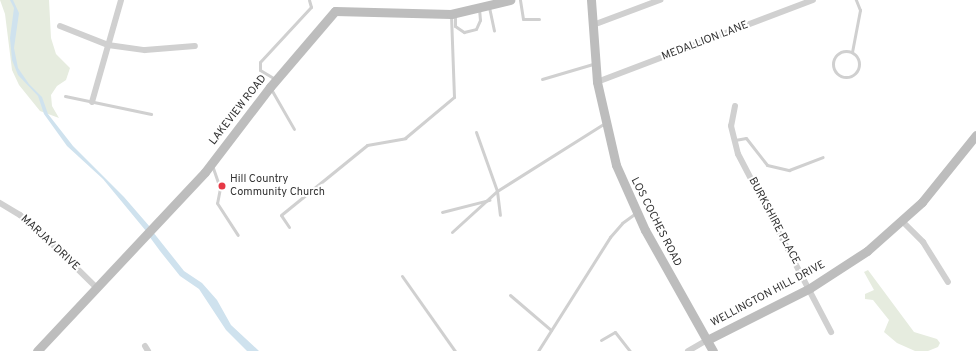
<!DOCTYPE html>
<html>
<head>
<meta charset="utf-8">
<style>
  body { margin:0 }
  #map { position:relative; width:976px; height:351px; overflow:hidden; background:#fff; font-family:Overpass,sans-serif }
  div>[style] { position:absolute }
  .green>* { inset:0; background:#e6ecdf }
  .water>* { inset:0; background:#cfe2ee }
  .lane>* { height:3px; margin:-1.5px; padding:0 1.5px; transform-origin:1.5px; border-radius:1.5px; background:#d0d0d0 }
  .lane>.ring { margin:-1.5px; padding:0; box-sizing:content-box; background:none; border:3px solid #d0d0d0; border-radius:50% }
  .street>* { height:6px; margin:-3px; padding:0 3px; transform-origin:3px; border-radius:3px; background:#d0d0d0 }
  .secondary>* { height:9px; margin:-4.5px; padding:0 4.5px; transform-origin:4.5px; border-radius:4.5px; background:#bdbdbd }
  .dots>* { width:11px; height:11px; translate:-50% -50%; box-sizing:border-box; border:2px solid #fff; border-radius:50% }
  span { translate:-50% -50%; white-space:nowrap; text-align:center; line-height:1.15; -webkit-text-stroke:4px #fff; paint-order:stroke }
  .street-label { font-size:11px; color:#333 }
  .poi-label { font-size:11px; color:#333 }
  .left { translate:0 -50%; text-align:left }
</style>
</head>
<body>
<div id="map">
  <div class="green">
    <i style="clip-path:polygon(0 0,49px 0,51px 38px,56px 54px,70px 68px,66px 80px,57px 86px,51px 95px,52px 106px,59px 118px,40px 111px,19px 85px,12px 70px,5px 14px)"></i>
    <i style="clip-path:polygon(868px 270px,914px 332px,937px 339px,940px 343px,938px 347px,928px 351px,915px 351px,897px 343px,884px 332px,889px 320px,873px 300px,865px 299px,865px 294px,874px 290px,864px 272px)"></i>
  </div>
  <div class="water">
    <i style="clip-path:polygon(10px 0,13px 0,19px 13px,14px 48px,18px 68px,29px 84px,42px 97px,48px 114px,73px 146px,124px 197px,150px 227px,146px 231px,103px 179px,67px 146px,44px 114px,38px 96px,18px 75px,12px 60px,10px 38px,14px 8px)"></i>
    <i style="clip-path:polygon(153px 232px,184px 271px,202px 283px,217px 300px,231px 325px,259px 351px,247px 351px,226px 330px,199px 289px,180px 276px,160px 251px,149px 236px)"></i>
  </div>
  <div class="lane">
    <i style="left:520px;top:0;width:19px;rotate:81deg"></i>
    <i style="left:523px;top:19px;width:16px"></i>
    <i style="left:489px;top:7px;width:24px;rotate:78deg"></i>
    <i style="left:455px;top:15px;width:11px;rotate:90deg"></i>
    <i style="left:455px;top:26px;width:11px;rotate:34deg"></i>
    <i style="left:464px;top:32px;width:12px;rotate:-14deg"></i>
    <i style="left:476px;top:29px;width:10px;rotate:-66deg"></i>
    <i style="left:480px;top:20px;width:11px;rotate:-95deg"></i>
    <i class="ring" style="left:833px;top:51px;width:23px;height:23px"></i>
    <i style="left:852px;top:52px;width:43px;rotate:-79.2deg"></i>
    <i style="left:860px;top:10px;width:11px;rotate:-112deg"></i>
    <i style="left:275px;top:79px;width:17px;rotate:-149deg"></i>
    <i style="left:260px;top:70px;width:8px;rotate:-90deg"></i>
    <i style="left:260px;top:62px;width:75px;rotate:-47.2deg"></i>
    <i style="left:311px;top:7px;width:7px;rotate:-106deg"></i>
    <i style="left:542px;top:79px;width:53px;rotate:-16.4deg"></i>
    <i style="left:271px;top:89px;width:46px;rotate:60.1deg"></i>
    <i style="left:65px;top:96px;width:88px;rotate:11.8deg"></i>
    <i style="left:476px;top:132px;width:63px;rotate:70.4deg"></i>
    <i style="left:497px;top:191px;width:24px;rotate:83deg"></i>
    <i style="left:735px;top:140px;width:11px;rotate:-10deg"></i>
    <i style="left:746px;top:138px;width:34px;rotate:52deg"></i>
    <i style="left:767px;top:165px;width:23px;rotate:13deg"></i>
    <i style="left:789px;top:170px;width:36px;rotate:-21deg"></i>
    <i style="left:212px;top:165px;width:24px;rotate:71deg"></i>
    <i style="left:220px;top:188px;width:15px;rotate:101deg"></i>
    <i style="left:217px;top:203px;width:38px;rotate:57deg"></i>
    <i style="left:442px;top:212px;width:49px;rotate:-14.3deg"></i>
    <i style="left:289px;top:227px;width:14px;rotate:-124deg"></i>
    <i style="left:281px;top:215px;width:111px;rotate:-39.1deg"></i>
    <i style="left:367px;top:145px;width:39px;rotate:-10deg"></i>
    <i style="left:405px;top:138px;width:64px;rotate:-39.9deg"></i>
    <i style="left:454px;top:97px;width:82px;rotate:-92.1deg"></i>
    <i style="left:452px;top:232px;width:61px;rotate:-42.3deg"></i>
    <i style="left:497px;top:191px;width:128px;rotate:-32.2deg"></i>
    <i style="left:402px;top:276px;width:92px;rotate:54.8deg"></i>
    <i style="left:510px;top:295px;width:54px;rotate:40.5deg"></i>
    <i style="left:601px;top:340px;width:16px;rotate:-30deg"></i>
    <i style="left:615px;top:332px;width:24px;rotate:52deg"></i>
    <i style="left:538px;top:351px;width:135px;rotate:-57.7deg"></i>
    <i style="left:610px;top:237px;width:18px;rotate:-49deg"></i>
    <i style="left:622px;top:223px;width:17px;rotate:-36deg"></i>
  </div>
  <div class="street">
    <i style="left:593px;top:25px;width:72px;rotate:-20.5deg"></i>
    <i style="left:60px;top:26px;width:52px;rotate:21.6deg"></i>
    <i style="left:108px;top:45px;width:37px;rotate:8deg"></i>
    <i style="left:145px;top:50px;width:50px;rotate:-4.6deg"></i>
    <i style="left:597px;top:82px;width:231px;rotate:-20.8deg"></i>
    <i style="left:92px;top:102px;width:106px;rotate:-74.1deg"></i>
    <i style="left:735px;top:106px;width:20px;rotate:101deg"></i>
    <i style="left:731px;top:126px;width:29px;rotate:76deg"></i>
    <i style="left:738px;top:154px;width:201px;rotate:62.4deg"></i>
    <i style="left:0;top:203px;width:23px;rotate:31deg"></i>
    <i style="left:20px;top:215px;width:29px;rotate:41deg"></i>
    <i style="left:42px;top:234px;width:76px;rotate:44.5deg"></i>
    <i style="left:902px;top:221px;width:30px;rotate:45deg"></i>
    <i style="left:923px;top:242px;width:47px;rotate:58deg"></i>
    <i style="left:145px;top:346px;width:6px;rotate:59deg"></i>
    <i style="left:688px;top:351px;width:22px;rotate:-30deg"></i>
  </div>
  <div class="secondary">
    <i style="left:591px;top:0;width:82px;rotate:85.8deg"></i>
    <i style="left:597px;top:82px;width:85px;rotate:77.1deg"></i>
    <i style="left:616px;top:165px;width:71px;rotate:66deg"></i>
    <i style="left:645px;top:230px;width:139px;rotate:60.7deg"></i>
    <i style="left:707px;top:340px;width:115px;rotate:-26.8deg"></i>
    <i style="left:810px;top:288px;width:68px;rotate:-33deg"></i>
    <i style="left:867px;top:251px;width:74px;rotate:-41.7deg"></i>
    <i style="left:922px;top:202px;width:86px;rotate:-51.1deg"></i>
    <i style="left:37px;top:351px;width:245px;rotate:-46.8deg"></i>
    <i style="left:205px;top:172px;width:107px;rotate:-52.6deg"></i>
    <i style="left:270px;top:87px;width:100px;rotate:-49.5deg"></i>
    <i style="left:335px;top:11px;width:116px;rotate:1.5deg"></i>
    <i style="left:451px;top:14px;width:61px;rotate:-13.3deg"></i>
  </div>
  <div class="dots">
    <i style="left:222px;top:186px;background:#e63946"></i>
  </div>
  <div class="street-label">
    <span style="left:705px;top:41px;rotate:-21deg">MEDALLION LANE</span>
    <span style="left:238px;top:110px;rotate:-52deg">LAKEVIEW ROAD</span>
    <span style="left:774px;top:221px;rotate:62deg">BURKSHIRE PLACE</span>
    <span style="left:656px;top:222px;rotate:63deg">LOS COCHES ROAD</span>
    <span style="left:50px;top:243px;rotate:43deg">MARJAY DRIVE</span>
    <span style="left:768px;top:294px;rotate:-28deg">WELLINGTON HILL DRIVE</span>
  </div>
  <div class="poi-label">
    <span class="left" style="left:230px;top:186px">Hill Country<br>Community Church</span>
  </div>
</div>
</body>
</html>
